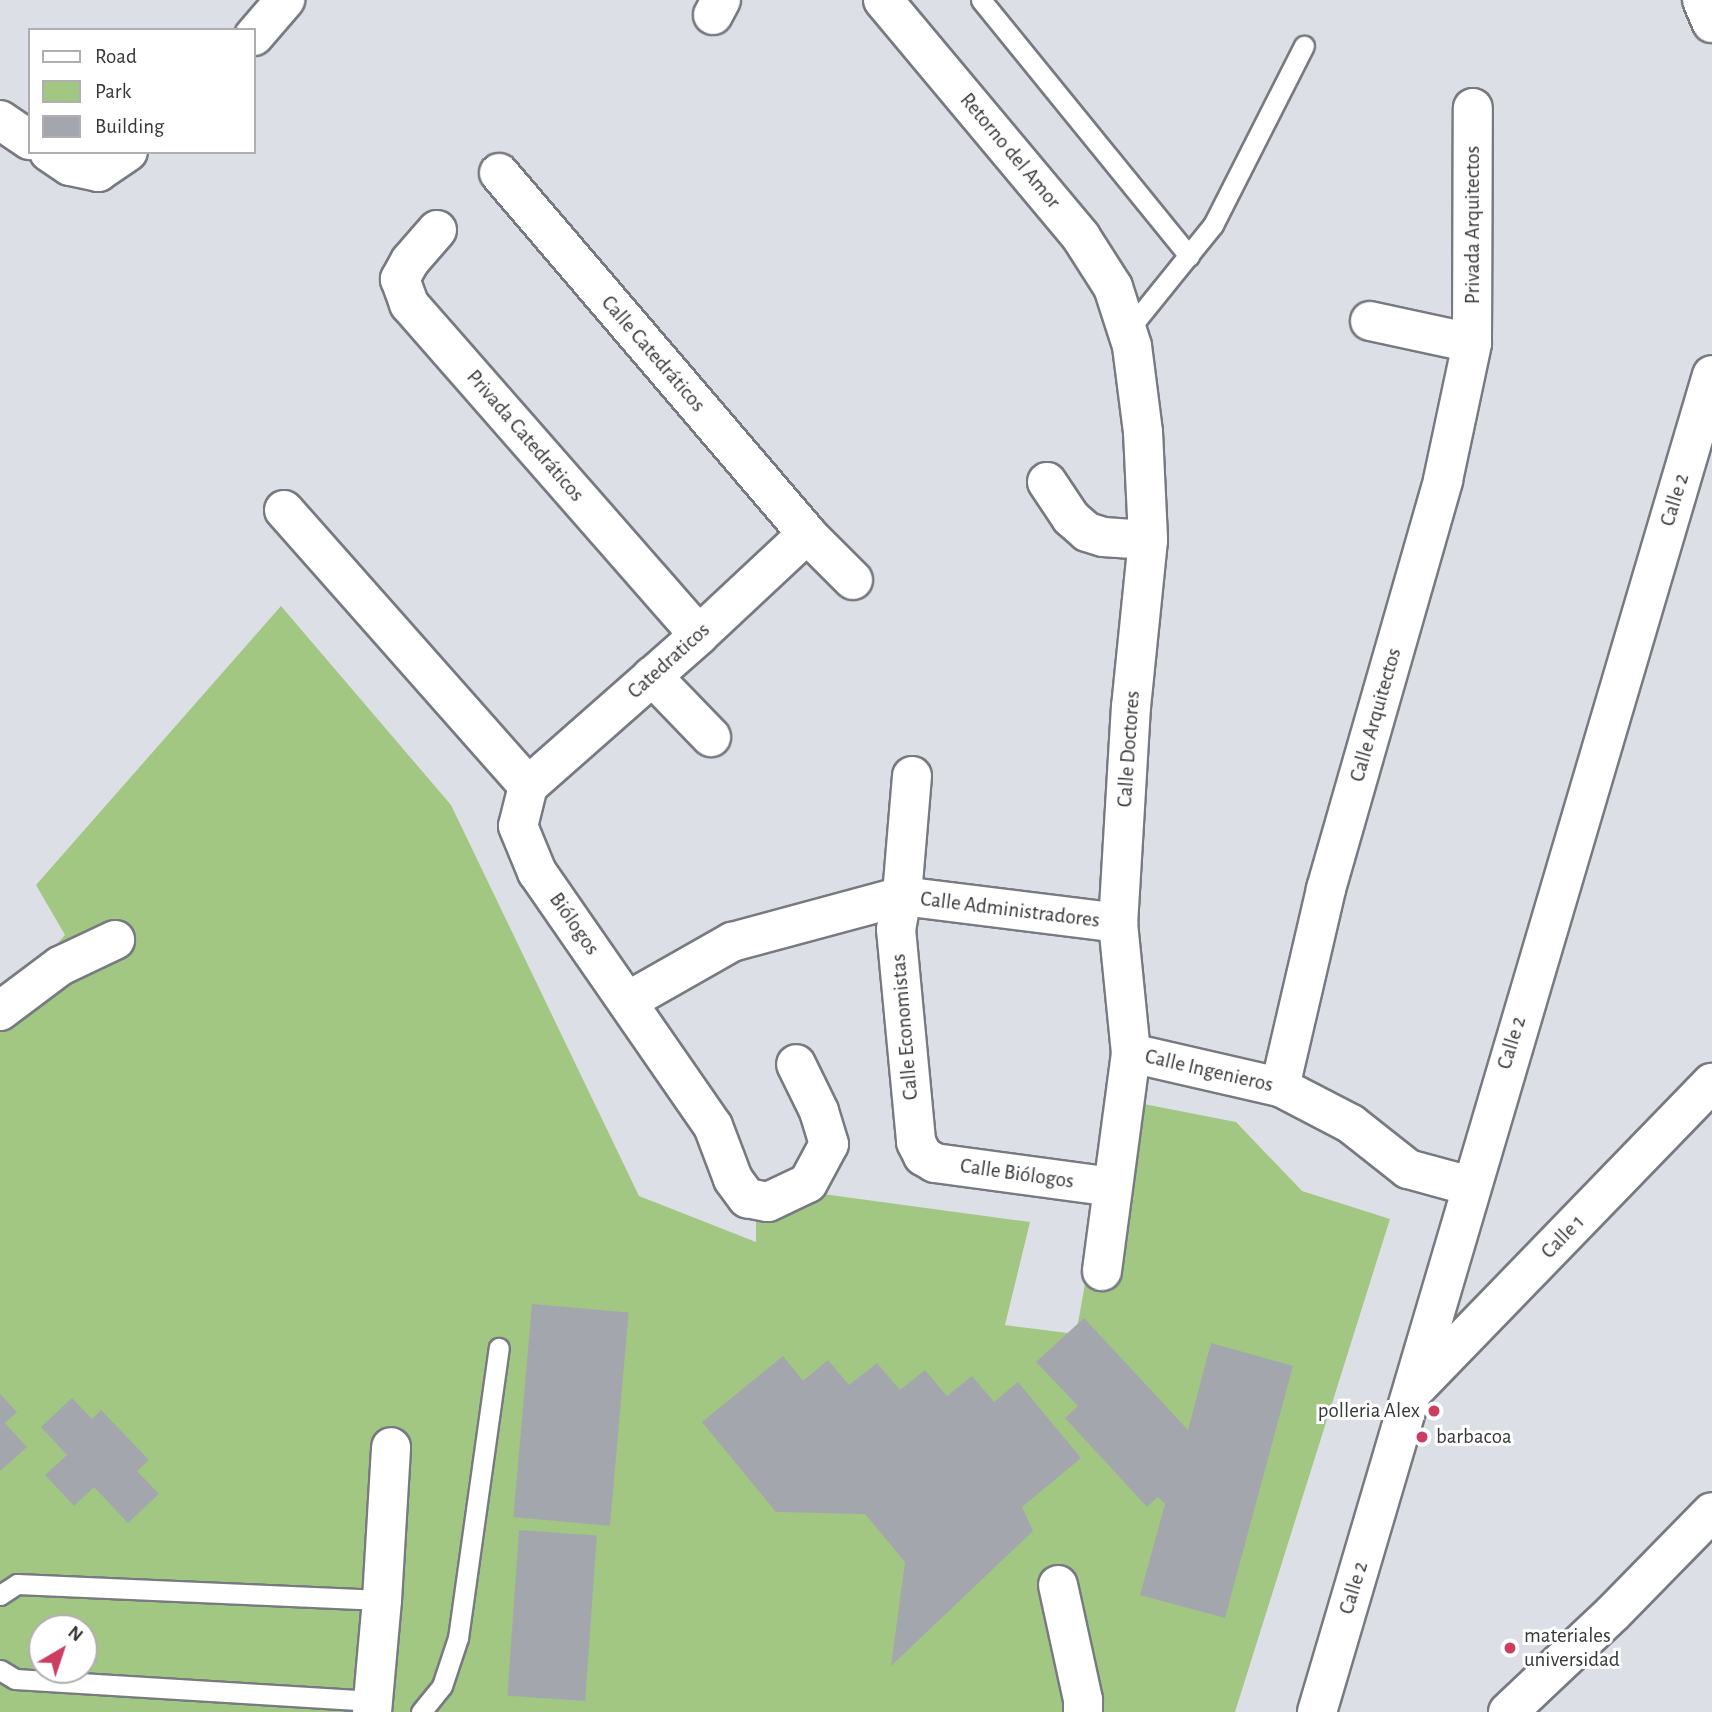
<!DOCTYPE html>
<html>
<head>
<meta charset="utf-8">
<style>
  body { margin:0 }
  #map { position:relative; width:1712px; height:1712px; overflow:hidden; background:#dce0e6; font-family:"Alegreya Sans",sans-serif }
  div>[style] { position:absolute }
  .green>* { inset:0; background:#a2c783 }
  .building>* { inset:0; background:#a3a7ad; transform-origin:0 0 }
  .roads { filter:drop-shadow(2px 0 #777a80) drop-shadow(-2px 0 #777a80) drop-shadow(0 2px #777a80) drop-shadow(0 -2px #777a80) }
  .lane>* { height:19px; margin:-9.5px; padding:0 9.5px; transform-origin:9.5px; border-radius:9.5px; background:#fff }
  .street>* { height:38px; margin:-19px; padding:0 19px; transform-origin:19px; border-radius:19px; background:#fff }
  .secondary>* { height:38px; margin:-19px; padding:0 19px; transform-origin:19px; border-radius:19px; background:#fff }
  .dots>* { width:19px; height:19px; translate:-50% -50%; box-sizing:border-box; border:4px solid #fff; border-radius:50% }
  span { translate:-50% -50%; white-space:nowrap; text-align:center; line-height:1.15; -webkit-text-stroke:6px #fff; paint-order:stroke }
  .street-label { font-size:21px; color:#36383a }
  .poi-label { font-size:21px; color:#36383a }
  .right { translate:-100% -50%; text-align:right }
  .left { translate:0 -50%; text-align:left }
  .legend { position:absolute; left:28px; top:28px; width:228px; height:126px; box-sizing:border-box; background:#fff; border:2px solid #afafb0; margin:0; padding:9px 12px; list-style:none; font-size:21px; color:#36383a }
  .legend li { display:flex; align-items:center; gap:14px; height:35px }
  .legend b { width:35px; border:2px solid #afafb0 }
  .north { position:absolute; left:28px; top:1614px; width:70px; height:70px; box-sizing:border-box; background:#fff; border:2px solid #afafb0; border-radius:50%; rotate:39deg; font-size:19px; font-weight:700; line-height:28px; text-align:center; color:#36383a }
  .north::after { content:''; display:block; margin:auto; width:24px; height:32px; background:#cc3d61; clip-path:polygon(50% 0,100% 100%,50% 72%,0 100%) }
</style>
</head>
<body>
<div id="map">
  <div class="green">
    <i style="clip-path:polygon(evenodd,281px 606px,451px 805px,639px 1196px,756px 1242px,756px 1185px,1030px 1222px,1005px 1325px,1076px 1334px,1118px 1099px,1236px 1122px,1302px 1191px,1390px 1219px,1235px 1712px,0 1712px,0 1009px,65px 935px,36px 885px,281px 606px,42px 1628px,84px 1628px,84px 1670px,42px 1670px,42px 1628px)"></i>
  </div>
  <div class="building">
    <i style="left:532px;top:1304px;width:97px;height:214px;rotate:5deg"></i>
    <i style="clip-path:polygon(1084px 1318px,1188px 1430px,1211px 1343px,1293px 1366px,1225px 1618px,1140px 1595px,1165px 1504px,1158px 1497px,1147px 1507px,1065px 1418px,1078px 1406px,1036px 1362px)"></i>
    <i style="clip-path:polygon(783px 1356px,803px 1381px,828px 1360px,849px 1385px,877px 1363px,900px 1390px,925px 1370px,947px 1396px,972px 1376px,994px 1402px,1018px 1382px,1081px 1458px,1022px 1507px,1033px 1531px,891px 1666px,905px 1562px,865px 1514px,776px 1512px,702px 1422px)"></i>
    <i style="clip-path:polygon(0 1394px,17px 1412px,5px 1423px,27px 1447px,0 1471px)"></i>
    <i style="clip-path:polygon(72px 1398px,92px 1419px,101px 1410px,149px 1460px,137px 1471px,159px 1494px,128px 1523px,94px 1487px,74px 1506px,45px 1475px,67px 1455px,41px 1427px)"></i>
    <i style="left:519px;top:1530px;width:78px;height:166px;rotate:4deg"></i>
  </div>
  <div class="roads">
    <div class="lane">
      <i style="left:981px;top:0;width:330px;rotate:50.9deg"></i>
      <i style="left:1129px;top:329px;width:134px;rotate:-51.1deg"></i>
      <i style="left:1213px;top:225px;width:201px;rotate:-63.1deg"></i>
      <i style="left:0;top:1595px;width:20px;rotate:-33deg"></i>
      <i style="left:17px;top:1584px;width:365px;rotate:2.5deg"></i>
      <i style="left:0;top:1670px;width:17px;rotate:31deg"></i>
      <i style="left:15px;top:1679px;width:359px;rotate:3.5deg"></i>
      <i style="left:421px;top:1712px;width:33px;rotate:-51deg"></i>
      <i style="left:442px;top:1686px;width:51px;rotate:-71.6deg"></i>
      <i style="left:458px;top:1638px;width:293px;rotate:-82deg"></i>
    </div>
    <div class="street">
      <i style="left:883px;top:0;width:309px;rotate:50.1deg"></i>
      <i style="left:1081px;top:237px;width:59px;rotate:57.4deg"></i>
      <i style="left:1113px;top:287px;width:62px;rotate:72.1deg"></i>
      <i style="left:1132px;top:346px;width:87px;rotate:82.7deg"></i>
      <i style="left:1143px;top:432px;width:108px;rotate:87.3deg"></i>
      <i style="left:1148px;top:540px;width:167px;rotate:95.8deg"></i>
      <i style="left:1131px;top:706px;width:217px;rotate:93.4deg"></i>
      <i style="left:1118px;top:923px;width:131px;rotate:84.3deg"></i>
      <i style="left:1131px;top:1053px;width:220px;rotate:97.6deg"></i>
      <i style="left:1702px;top:0;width:25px;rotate:67deg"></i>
      <i style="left:713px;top:15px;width:17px;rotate:-62deg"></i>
      <i style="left:254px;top:36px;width:48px;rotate:-49.3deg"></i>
      <i style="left:0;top:120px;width:36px;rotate:34deg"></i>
      <i style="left:49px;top:152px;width:25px;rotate:34deg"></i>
      <i style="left:70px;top:166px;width:29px;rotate:12deg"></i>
      <i style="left:98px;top:172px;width:36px;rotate:-34deg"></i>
      <i style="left:499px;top:173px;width:475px;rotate:49.5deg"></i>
      <i style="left:807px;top:534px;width:65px;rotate:45deg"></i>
      <i style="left:437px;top:230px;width:41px;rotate:131.1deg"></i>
      <i style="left:410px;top:261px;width:21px;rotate:119deg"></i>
      <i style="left:400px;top:279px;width:27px;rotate:70deg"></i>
      <i style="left:409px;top:304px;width:440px;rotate:48.8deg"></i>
      <i style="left:1370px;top:321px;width:104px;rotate:12.2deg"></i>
      <i style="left:1047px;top:482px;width:43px;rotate:56.3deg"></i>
      <i style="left:1071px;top:518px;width:21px;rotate:41deg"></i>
      <i style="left:1087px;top:532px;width:17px;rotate:17deg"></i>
      <i style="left:1103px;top:537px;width:45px;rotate:3.8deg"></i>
      <i style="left:284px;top:510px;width:368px;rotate:48.5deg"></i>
      <i style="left:652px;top:676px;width:85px;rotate:46deg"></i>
      <i style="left:912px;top:776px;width:120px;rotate:94.8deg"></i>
      <i style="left:902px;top:896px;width:34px;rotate:100deg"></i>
      <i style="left:896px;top:929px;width:214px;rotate:84.6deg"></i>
      <i style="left:916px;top:1142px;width:16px;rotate:63deg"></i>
      <i style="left:923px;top:1156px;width:14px;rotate:30deg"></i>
      <i style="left:935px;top:1163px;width:179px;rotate:7.7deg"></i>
      <i style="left:528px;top:786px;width:41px;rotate:104deg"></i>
      <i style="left:518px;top:826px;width:50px;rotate:67.6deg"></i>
      <i style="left:537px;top:872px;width:309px;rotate:55.3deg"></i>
      <i style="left:713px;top:1126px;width:57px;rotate:69.3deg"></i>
      <i style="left:733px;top:1179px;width:24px;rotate:54deg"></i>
      <i style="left:747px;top:1198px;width:21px;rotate:11deg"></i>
      <i style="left:768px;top:1202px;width:44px;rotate:-25.4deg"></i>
      <i style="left:808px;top:1183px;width:44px;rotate:-61.7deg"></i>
      <i style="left:829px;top:1144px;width:34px;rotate:-107deg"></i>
      <i style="left:819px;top:1111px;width:52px;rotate:-116.1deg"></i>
      <i style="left:528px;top:786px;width:228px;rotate:-41.4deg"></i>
      <i style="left:699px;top:635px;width:148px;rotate:-43.1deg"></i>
      <i style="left:628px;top:1001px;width:120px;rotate:-29.6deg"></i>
      <i style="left:732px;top:942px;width:176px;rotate:-15.1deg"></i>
      <i style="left:902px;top:896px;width:218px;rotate:7.1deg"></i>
      <i style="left:0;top:1011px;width:75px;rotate:-36.9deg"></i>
      <i style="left:60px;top:966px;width:61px;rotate:-25.3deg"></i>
      <i style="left:1131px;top:1053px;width:153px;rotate:12.9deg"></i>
      <i style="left:1280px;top:1087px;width:80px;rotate:27.5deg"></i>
      <i style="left:1351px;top:1124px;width:73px;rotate:38.3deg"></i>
      <i style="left:1408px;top:1169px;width:64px;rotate:15.3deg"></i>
      <i style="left:1280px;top:1087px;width:203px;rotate:-76.9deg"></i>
      <i style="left:1326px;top:889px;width:425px;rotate:-74deg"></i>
      <i style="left:1443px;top:480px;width:140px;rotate:-78deg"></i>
      <i style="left:1472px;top:343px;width:235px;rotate:-89.8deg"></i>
      <i style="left:1416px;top:1388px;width:425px;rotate:-45.9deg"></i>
      <i style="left:1058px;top:1585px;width:118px;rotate:77.7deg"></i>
      <i style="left:1083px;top:1700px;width:12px;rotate:90deg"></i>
      <i style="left:372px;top:1712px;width:112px;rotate:-84.9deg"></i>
      <i style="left:382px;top:1600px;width:153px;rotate:-86.6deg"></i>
      <i style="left:1317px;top:1712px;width:1394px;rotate:-73.54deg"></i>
    </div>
    <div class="secondary">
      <i style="left:1508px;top:1712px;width:144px;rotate:-43.3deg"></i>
      <i style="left:1613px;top:1613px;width:141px;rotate:-45.6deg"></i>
    </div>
  </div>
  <div class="dots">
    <i style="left:1434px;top:1411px;background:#cc3d61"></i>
    <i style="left:1422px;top:1437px;background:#cc3d61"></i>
    <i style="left:1510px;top:1648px;background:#cc3d61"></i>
  </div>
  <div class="street-label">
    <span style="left:1010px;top:151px;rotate:50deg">Retorno del Amor</span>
    <span style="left:1473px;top:225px;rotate:-90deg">Privada Arquitectos</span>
    <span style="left:653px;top:354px;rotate:49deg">Calle Catedráticos</span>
    <span style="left:525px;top:436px;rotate:49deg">Privada Catedráticos</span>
    <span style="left:1675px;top:500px;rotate:-73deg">Calle 2</span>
    <span style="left:669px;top:661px;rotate:-42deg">Catedraticos</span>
    <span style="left:1376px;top:715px;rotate:-74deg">Calle Arquitectos</span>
    <span style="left:1129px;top:749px;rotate:-86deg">Calle Doctores</span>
    <span style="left:1010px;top:910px;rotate:7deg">Calle Administradores</span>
    <span style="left:574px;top:924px;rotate:55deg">Biólogos</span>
    <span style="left:905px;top:1027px;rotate:-95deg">Calle Economistas</span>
    <span style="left:1512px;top:1043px;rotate:-73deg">Calle 2</span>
    <span style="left:1209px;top:1071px;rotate:13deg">Calle Ingenieros</span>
    <span style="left:1017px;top:1174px;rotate:8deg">Calle Biólogos</span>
    <span style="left:1563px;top:1237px;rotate:-46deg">Calle 1</span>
    <span style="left:1354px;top:1588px;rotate:-73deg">Calle 2</span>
  </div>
  <div class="poi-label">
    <span class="right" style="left:1420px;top:1411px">polleria Alex</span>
    <span class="left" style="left:1436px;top:1437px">barbacoa</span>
    <span class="left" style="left:1524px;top:1648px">materiales<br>universidad</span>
  </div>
  <ul class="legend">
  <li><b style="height:9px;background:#fff"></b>Road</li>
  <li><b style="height:19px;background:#a2c783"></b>Park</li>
  <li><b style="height:19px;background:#a3a7ad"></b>Building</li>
  </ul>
  <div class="north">N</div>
</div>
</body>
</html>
